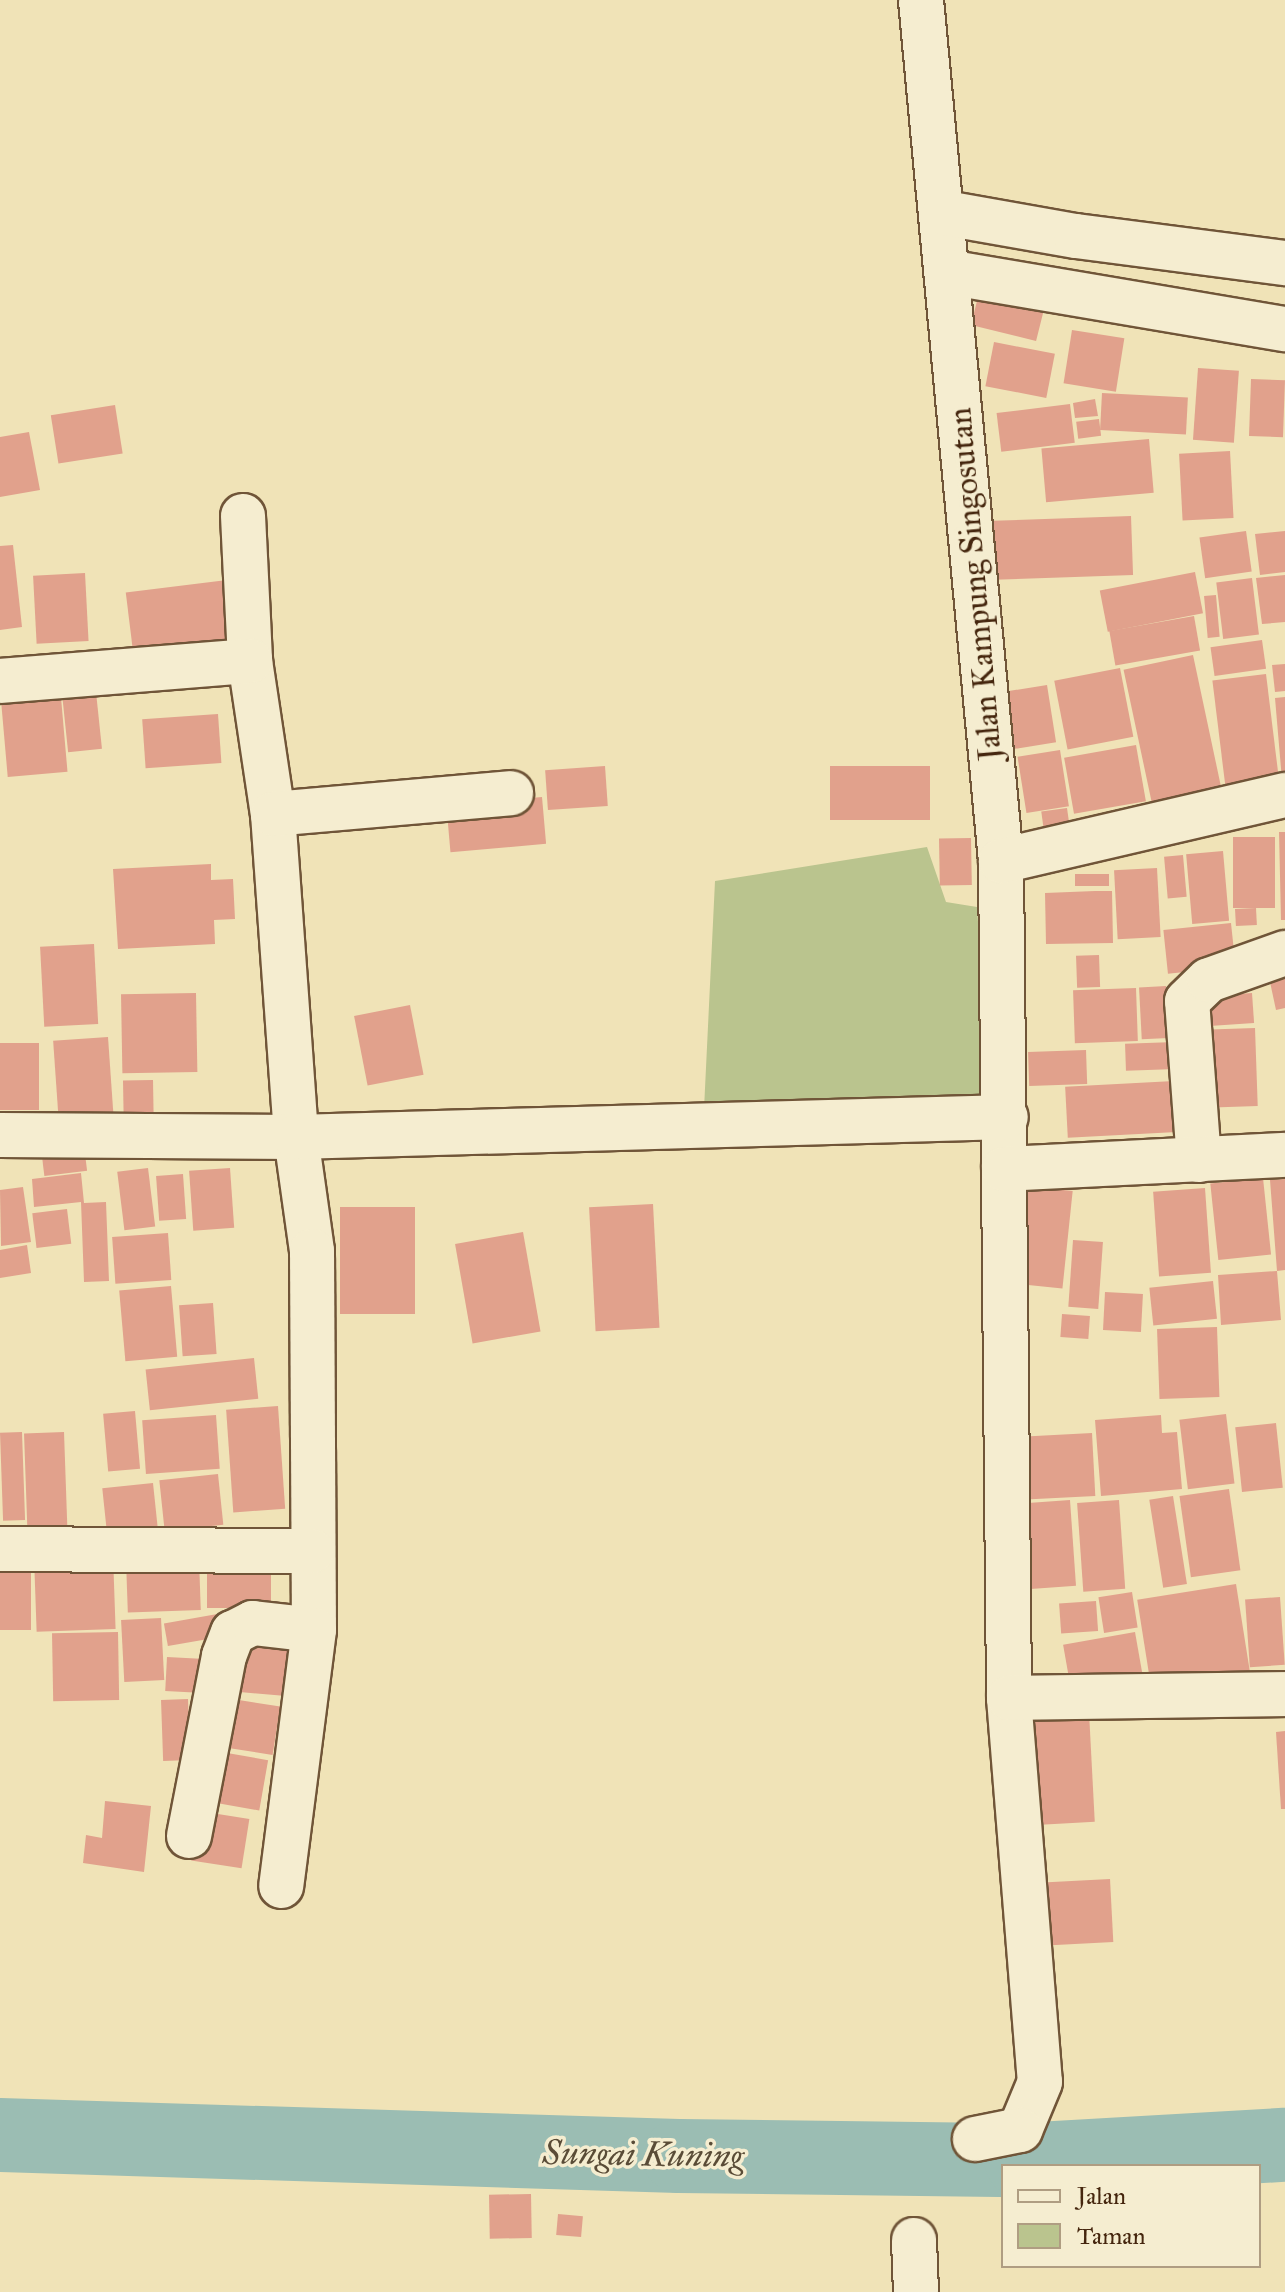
<!DOCTYPE html>
<html>
<head>
<meta charset="utf-8">
<style>
  body { margin:0 }
  #map { position:relative; width:1285px; height:2292px; overflow:hidden; background:#f0e3b7; font-family:"IM FELL Great Primer",serif }
  div>[style] { position:absolute }
  .green>* { inset:0; background:#bac48e }
  .river>* { height:74px; margin:-37px; padding:0 37px; transform-origin:37px; border-radius:37px; background:#9bbdb3 }
  .building>* { inset:0; background:#e1a18c; transform-origin:0 0 }
  .roads { filter:drop-shadow(2px 0 #705538) drop-shadow(-2px 0 #705538) drop-shadow(0 2px #705538) drop-shadow(0 -2px #705538) }
  .minor>* { height:44px; margin:-22px; padding:0 22px; transform-origin:22px; border-radius:22px; background:#f5edd0 }
  span { translate:-50% -50%; white-space:nowrap; text-align:center; line-height:1.15; -webkit-text-stroke:7px #f5edd0; paint-order:stroke }
  .street-label { font-size:32px; color:#45260e }
  .water-label { font-size:34px; color:#5a4c37; font-style:italic }
  .legend { position:absolute; left:1001px; top:2164px; width:260px; height:104px; box-sizing:border-box; background:#f5edd0; border:2px solid #af9d82; margin:0; padding:10px 14px; list-style:none; font-size:24px; color:#45260e }
  .legend li { display:flex; align-items:center; gap:16px; height:40px }
  .legend b { width:40px; border:2px solid #af9d82 }
</style>
</head>
<body>
<div id="map">
  <div class="green">
    <i style="clip-path:polygon(927px 847px,946px 902px,977px 907px,990px 1098px,704px 1109px,715px 881px)"></i>
  </div>
  <div class="river">
    <i style="left:0;top:2135px;width:679px;rotate:1.77deg"></i>
    <i style="left:679px;top:2156px;width:342px;rotate:0.7deg"></i>
    <i style="left:1021px;top:2160px;width:264px;rotate:-3.3deg"></i>
  </div>
  <div class="building">
    <i style="left:980px;top:289px;width:67px;height:37px;rotate:14deg"></i>
    <i style="left:1072px;top:330px;width:53px;height:54px;rotate:9deg"></i>
    <i style="left:994px;top:342px;width:62px;height:45px;rotate:11deg"></i>
    <i style="left:1198px;top:368px;width:41px;height:72px;rotate:4deg"></i>
    <i style="left:1251px;top:379px;width:34px;height:57px;rotate:2deg"></i>
    <i style="left:1102px;top:393px;width:86px;height:37px;rotate:3deg"></i>
    <i style="clip-path:polygon(1095px 399px,1098px 416px,1075px 418px,1073px 403px)"></i>
    <i style="left:1070px;top:404px;width:39px;height:74px;rotate:83deg"></i>
    <i style="left:115px;top:405px;width:49px;height:65px;rotate:81deg"></i>
    <i style="left:1099px;top:419px;width:17px;height:23px;rotate:83deg"></i>
    <i style="clip-path:polygon(29px 432px,40px 490px,0 497px,0 437px)"></i>
    <i style="left:1149px;top:439px;width:54px;height:108px;rotate:85deg"></i>
    <i style="left:1230px;top:451px;width:67px;height:51px;rotate:87deg"></i>
    <i style="left:1131px;top:516px;width:59px;height:146px;rotate:88deg"></i>
    <i style="left:1246px;top:531px;width:41px;height:47px;rotate:82deg"></i>
    <i style="clip-path:polygon(1285px 531px,1285px 572px,1260px 575px,1255px 534px)"></i>
    <i style="clip-path:polygon(13px 545px,22px 627px,0 630px,0 546px)"></i>
    <i style="left:1195px;top:572px;width:42px;height:97px;rotate:79deg"></i>
    <i style="left:85px;top:573px;width:68px;height:52px;rotate:87deg"></i>
    <i style="clip-path:polygon(1285px 575px,1285px 622px,1262px 624px,1256px 578px)"></i>
    <i style="left:1252px;top:578px;width:57px;height:36px;rotate:83deg"></i>
    <i style="left:227px;top:580px;width:60px;height:102px;rotate:83deg"></i>
    <i style="left:1216px;top:595px;width:42px;height:12px;rotate:85deg"></i>
    <i style="left:1194px;top:616px;width:35px;height:86px;rotate:80deg"></i>
    <i style="left:1262px;top:640px;width:29px;height:52px;rotate:82deg"></i>
    <i style="left:1193px;top:655px;width:139px;height:71px;rotate:78deg"></i>
    <i style="clip-path:polygon(1285px 664px,1285px 691px,1275px 692px,1272px 665px)"></i>
    <i style="left:1120px;top:668px;width:70px;height:67px;rotate:79deg"></i>
    <i style="left:1266px;top:674px;width:108px;height:54px;rotate:83deg"></i>
    <i style="left:1047px;top:685px;width:58px;height:56px;rotate:81deg"></i>
    <i style="left:60px;top:686px;width:86px;height:60px;rotate:85deg"></i>
    <i style="left:96px;top:692px;width:57px;height:34px;rotate:84deg"></i>
    <i style="clip-path:polygon(1285px 697px,1285px 780px,1282px 780px,1275px 698px)"></i>
    <i style="left:218px;top:714px;width:49px;height:76px;rotate:86deg"></i>
    <i style="left:1136px;top:745px;width:57px;height:73px;rotate:80deg"></i>
    <i style="left:1060px;top:750px;width:57px;height:43px;rotate:81deg"></i>
    <i style="left:605px;top:766px;width:40px;height:60px;rotate:86deg"></i>
    <i style="left:930px;top:766px;width:54px;height:100px;rotate:90deg"></i>
    <i style="left:542px;top:797px;width:47px;height:96px;rotate:85deg"></i>
    <i style="left:1067px;top:808px;width:15px;height:26px;rotate:82deg"></i>
    <i style="clip-path:polygon(1279px 832px,1285px 832px,1285px 920px,1281px 920px)"></i>
    <i style="left:1233px;top:837px;width:42px;height:71px"></i>
    <i style="left:971px;top:838px;width:47px;height:32px;rotate:89deg"></i>
    <i style="left:1223px;top:851px;width:70px;height:37px;rotate:85deg"></i>
    <i style="left:1183px;top:855px;width:42px;height:19px;rotate:85deg"></i>
    <i style="clip-path:polygon(211px 864px,211px 880px,233px 879px,235px 919px,214px 920px,215px 944px,118px 949px,113px 869px)"></i>
    <i style="left:1157px;top:868px;width:69px;height:43px;rotate:87deg"></i>
    <i style="left:1109px;top:874px;width:12px;height:34px;rotate:90deg"></i>
    <i style="clip-path:polygon(1095px 891px,1112px 891px,1113px 943px,1046px 944px,1045px 893px)"></i>
    <i style="left:1256px;top:908px;width:17px;height:21px;rotate:87deg"></i>
    <i style="left:1231px;top:923px;width:44px;height:68px;rotate:84deg"></i>
    <i style="left:94px;top:944px;width:80px;height:54px;rotate:87deg"></i>
    <i style="left:1099px;top:955px;width:32px;height:23px;rotate:88deg"></i>
    <i style="clip-path:polygon(1285px 964px,1285px 1008px,1276px 1010px,1267px 968px)"></i>
    <i style="left:1166px;top:986px;width:52px;height:27px;rotate:87deg"></i>
    <i style="left:1136px;top:988px;width:53px;height:63px;rotate:88deg"></i>
    <i style="left:196px;top:993px;width:79px;height:75px;rotate:89deg"></i>
    <i style="left:1252px;top:993px;width:30px;height:52px;rotate:86deg"></i>
    <i style="left:410px;top:1005px;width:71px;height:57px;rotate:79deg"></i>
    <i style="left:1255px;top:1028px;width:78px;height:52px;rotate:88deg"></i>
    <i style="left:108px;top:1037px;width:91px;height:55px;rotate:86deg"></i>
    <i style="left:1175px;top:1042px;width:27px;height:50px;rotate:88deg"></i>
    <i style="left:0;top:1043px;width:39px;height:67px"></i>
    <i style="left:1086px;top:1050px;width:34px;height:58px;rotate:88deg"></i>
    <i style="left:153px;top:1080px;width:45px;height:30px;rotate:89deg"></i>
    <i style="left:1174px;top:1081px;width:51px;height:109px;rotate:87deg"></i>
    <i style="left:85px;top:1154px;width:17px;height:43px;rotate:83deg"></i>
    <i style="left:148px;top:1168px;width:59px;height:31px;rotate:83deg"></i>
    <i style="left:230px;top:1168px;width:60px;height:41px;rotate:86deg"></i>
    <i style="clip-path:polygon(81px 1173px,84px 1203px,106px 1202px,109px 1281px,84px 1282px,81px 1202px,34px 1207px,32px 1179px)"></i>
    <i style="left:183px;top:1174px;width:45px;height:27px;rotate:86deg"></i>
    <i style="left:1263px;top:1178px;width:77px;height:53px;rotate:84deg"></i>
    <i style="clip-path:polygon(1285px 1179px,1285px 1270px,1277px 1271px,1281px 1320px,1221px 1325px,1218px 1275px,1277px 1271px,1270px 1180px)"></i>
    <i style="left:1015px;top:1185px;width:58px;height:98px;rotate:6deg"></i>
    <i style="clip-path:polygon(23px 1187px,31px 1242px,1px 1246px,0 1190px)"></i>
    <i style="left:1205px;top:1188px;width:85px;height:52px;rotate:86deg"></i>
    <i style="left:653px;top:1204px;width:124px;height:64px;rotate:87deg"></i>
    <i style="left:340px;top:1207px;width:75px;height:107px"></i>
    <i style="left:67px;top:1209px;width:35px;height:35px;rotate:83deg"></i>
    <i style="left:523px;top:1232px;width:101px;height:69px;rotate:80deg"></i>
    <i style="left:168px;top:1233px;width:47px;height:56px;rotate:86deg"></i>
    <i style="left:1073px;top:1240px;width:30px;height:67px;rotate:4deg"></i>
    <i style="clip-path:polygon(27px 1245px,31px 1273px,0 1278px,0 1250px)"></i>
    <i style="left:1213px;top:1281px;width:38px;height:64px;rotate:84deg"></i>
    <i style="left:171px;top:1286px;width:71px;height:52px;rotate:85deg"></i>
    <i style="left:1105px;top:1292px;width:38px;height:38px;rotate:3deg"></i>
    <i style="left:213px;top:1303px;width:51px;height:34px;rotate:86deg"></i>
    <i style="left:1062px;top:1314px;width:28px;height:23px;rotate:4deg"></i>
    <i style="left:1217px;top:1327px;width:70px;height:60px;rotate:88deg"></i>
    <i style="left:254px;top:1358px;width:41px;height:109px;rotate:84deg"></i>
    <i style="left:278px;top:1406px;width:103px;height:52px;rotate:86deg"></i>
    <i style="left:135px;top:1411px;width:58px;height:32px;rotate:85deg"></i>
    <i style="left:1226px;top:1414px;width:70px;height:47px;rotate:83deg"></i>
    <i style="left:216px;top:1415px;width:54px;height:74px;rotate:86deg"></i>
    <i style="clip-path:polygon(1161px 1415px,1162px 1433px,1177px 1432px,1182px 1489px,1101px 1496px,1095px 1420px)"></i>
    <i style="left:1276px;top:1423px;width:65px;height:41px;rotate:84deg"></i>
    <i style="left:22px;top:1432px;width:88px;height:22px;rotate:88deg"></i>
    <i style="left:64px;top:1432px;width:100px;height:40px;rotate:88deg"></i>
    <i style="left:1092px;top:1433px;width:63px;height:84px;rotate:87deg"></i>
    <i style="left:218px;top:1474px;width:51px;height:59px;rotate:84deg"></i>
    <i style="left:153px;top:1483px;width:45px;height:51px;rotate:84deg"></i>
    <i style="left:1229px;top:1489px;width:82px;height:50px;rotate:82deg"></i>
    <i style="left:1173px;top:1496px;width:89px;height:24px;rotate:81deg"></i>
    <i style="left:1070px;top:1500px;width:86px;height:49px;rotate:86deg"></i>
    <i style="left:1119px;top:1500px;width:89px;height:42px;rotate:86deg"></i>
    <i style="left:0;top:1555px;width:31px;height:75px"></i>
    <i style="left:113px;top:1555px;width:74px;height:79px;rotate:88deg"></i>
    <i style="left:207px;top:1558px;width:64px;height:50px"></i>
    <i style="left:199px;top:1559px;width:51px;height:73px;rotate:88deg"></i>
    <i style="left:1236px;top:1584px;width:89px;height:100px;rotate:81deg"></i>
    <i style="left:1132px;top:1592px;width:36px;height:34px;rotate:81deg"></i>
    <i style="left:1280px;top:1597px;width:68px;height:35px;rotate:86deg"></i>
    <i style="left:1096px;top:1601px;width:30px;height:37px;rotate:86deg"></i>
    <i style="left:223px;top:1613px;width:23px;height:60px;rotate:80deg"></i>
    <i style="left:161px;top:1618px;width:62px;height:40px;rotate:87deg"></i>
    <i style="left:118px;top:1632px;width:68px;height:66px;rotate:89deg"></i>
    <i style="left:1135px;top:1632px;width:50px;height:73px;rotate:80deg"></i>
    <i style="left:242px;top:1635px;width:52px;height:57px;rotate:5deg"></i>
    <i style="left:167px;top:1657px;width:38px;height:34px;rotate:3deg"></i>
    <i style="left:220px;top:1697px;width:61px;height:49px;rotate:9deg"></i>
    <i style="left:188px;top:1699px;width:61px;height:27px;rotate:88deg"></i>
    <i style="left:1089px;top:1712px;width:110px;height:63px;rotate:87deg"></i>
    <i style="clip-path:polygon(1285px 1731px,1285px 1809px,1281px 1809px,1276px 1732px)"></i>
    <i style="left:210px;top:1750px;width:59px;height:51px;rotate:10deg"></i>
    <i style="clip-path:polygon(105px 1801px,151px 1806px,144px 1872px,83px 1863px,86px 1835px,102px 1838px)"></i>
    <i style="left:199px;top:1811px;width:51px;height:50px;rotate:9deg"></i>
    <i style="left:1110px;top:1879px;width:63px;height:72px;rotate:87deg"></i>
    <i style="left:531px;top:2194px;width:44px;height:42px;rotate:89deg"></i>
    <i style="left:558px;top:2214px;width:25px;height:21px;rotate:5deg"></i>
  </div>
  <div class="roads">
    <div class="minor">
      <i style="left:921px;top:0;width:865px;rotate:84.69deg"></i>
      <i style="left:1001px;top:861px;width:837px;rotate:89.45deg"></i>
      <i style="left:1009px;top:1698px;width:385px;rotate:85.4deg"></i>
      <i style="left:1040px;top:2082px;width:52px;rotate:112.6deg"></i>
      <i style="left:1020px;top:2130px;width:46px;rotate:168.7deg"></i>
      <i style="left:945px;top:213px;width:133px;rotate:10deg"></i>
      <i style="left:1076px;top:236px;width:211px;rotate:7.4deg"></i>
      <i style="left:947px;top:272px;width:343px;rotate:9.6deg"></i>
      <i style="left:243px;top:516px;width:145px;rotate:87.2deg"></i>
      <i style="left:250px;top:661px;width:155px;rotate:81.5deg"></i>
      <i style="left:273px;top:814px;width:324px;rotate:85.9deg"></i>
      <i style="left:296px;top:1137px;width:115px;rotate:82deg"></i>
      <i style="left:312px;top:1251px;width:379px;rotate:89.7deg"></i>
      <i style="left:314px;top:1630px;width:258px;rotate:97.3deg"></i>
      <i style="left:0;top:681px;width:251px;rotate:-4.6deg"></i>
      <i style="left:273px;top:814px;width:239px;rotate:-5deg"></i>
      <i style="left:1001px;top:861px;width:292px;rotate:-13.1deg"></i>
      <i style="left:0;top:1135px;width:296px;rotate:0.4deg"></i>
      <i style="left:296px;top:1137px;width:710px;rotate:-1.61deg"></i>
      <i style="left:1199px;top:1160px;width:159px;rotate:-94.3deg"></i>
      <i style="left:1187px;top:1001px;width:30px;rotate:-44deg"></i>
      <i style="left:1209px;top:980px;width:81px;rotate:-19.6deg"></i>
      <i style="left:1004px;top:1169px;width:281px;rotate:-2.9deg"></i>
      <i style="left:0;top:1549px;width:312px;rotate:0.4deg"></i>
      <i style="left:1009px;top:1698px;width:276px;rotate:-0.8deg"></i>
      <i style="left:189px;top:1836px;width:183px;rotate:-79deg"></i>
      <i style="left:224px;top:1656px;width:25px;rotate:-69deg"></i>
      <i style="left:233px;top:1633px;width:22px;rotate:-27deg"></i>
      <i style="left:253px;top:1623px;width:61px;rotate:6.5deg"></i>
      <i style="left:914px;top:2240px;width:52px;rotate:87.8deg"></i>
    </div>
  </div>
  <div class="street-label">
    <span style="left:976px;top:584px;rotate:-95deg">Jalan Kampung Singosutan</span>
  </div>
  <div class="water-label">
    <span style="left:643px;top:2154px;rotate:1deg">Sungai Kuning</span>
  </div>
  <ul class="legend">
  <li><b style="height:10px;background:#f5edd0"></b>Jalan</li>
  <li><b style="height:22px;background:#bac48e"></b>Taman</li>
  </ul>
</div>
</body>
</html>
